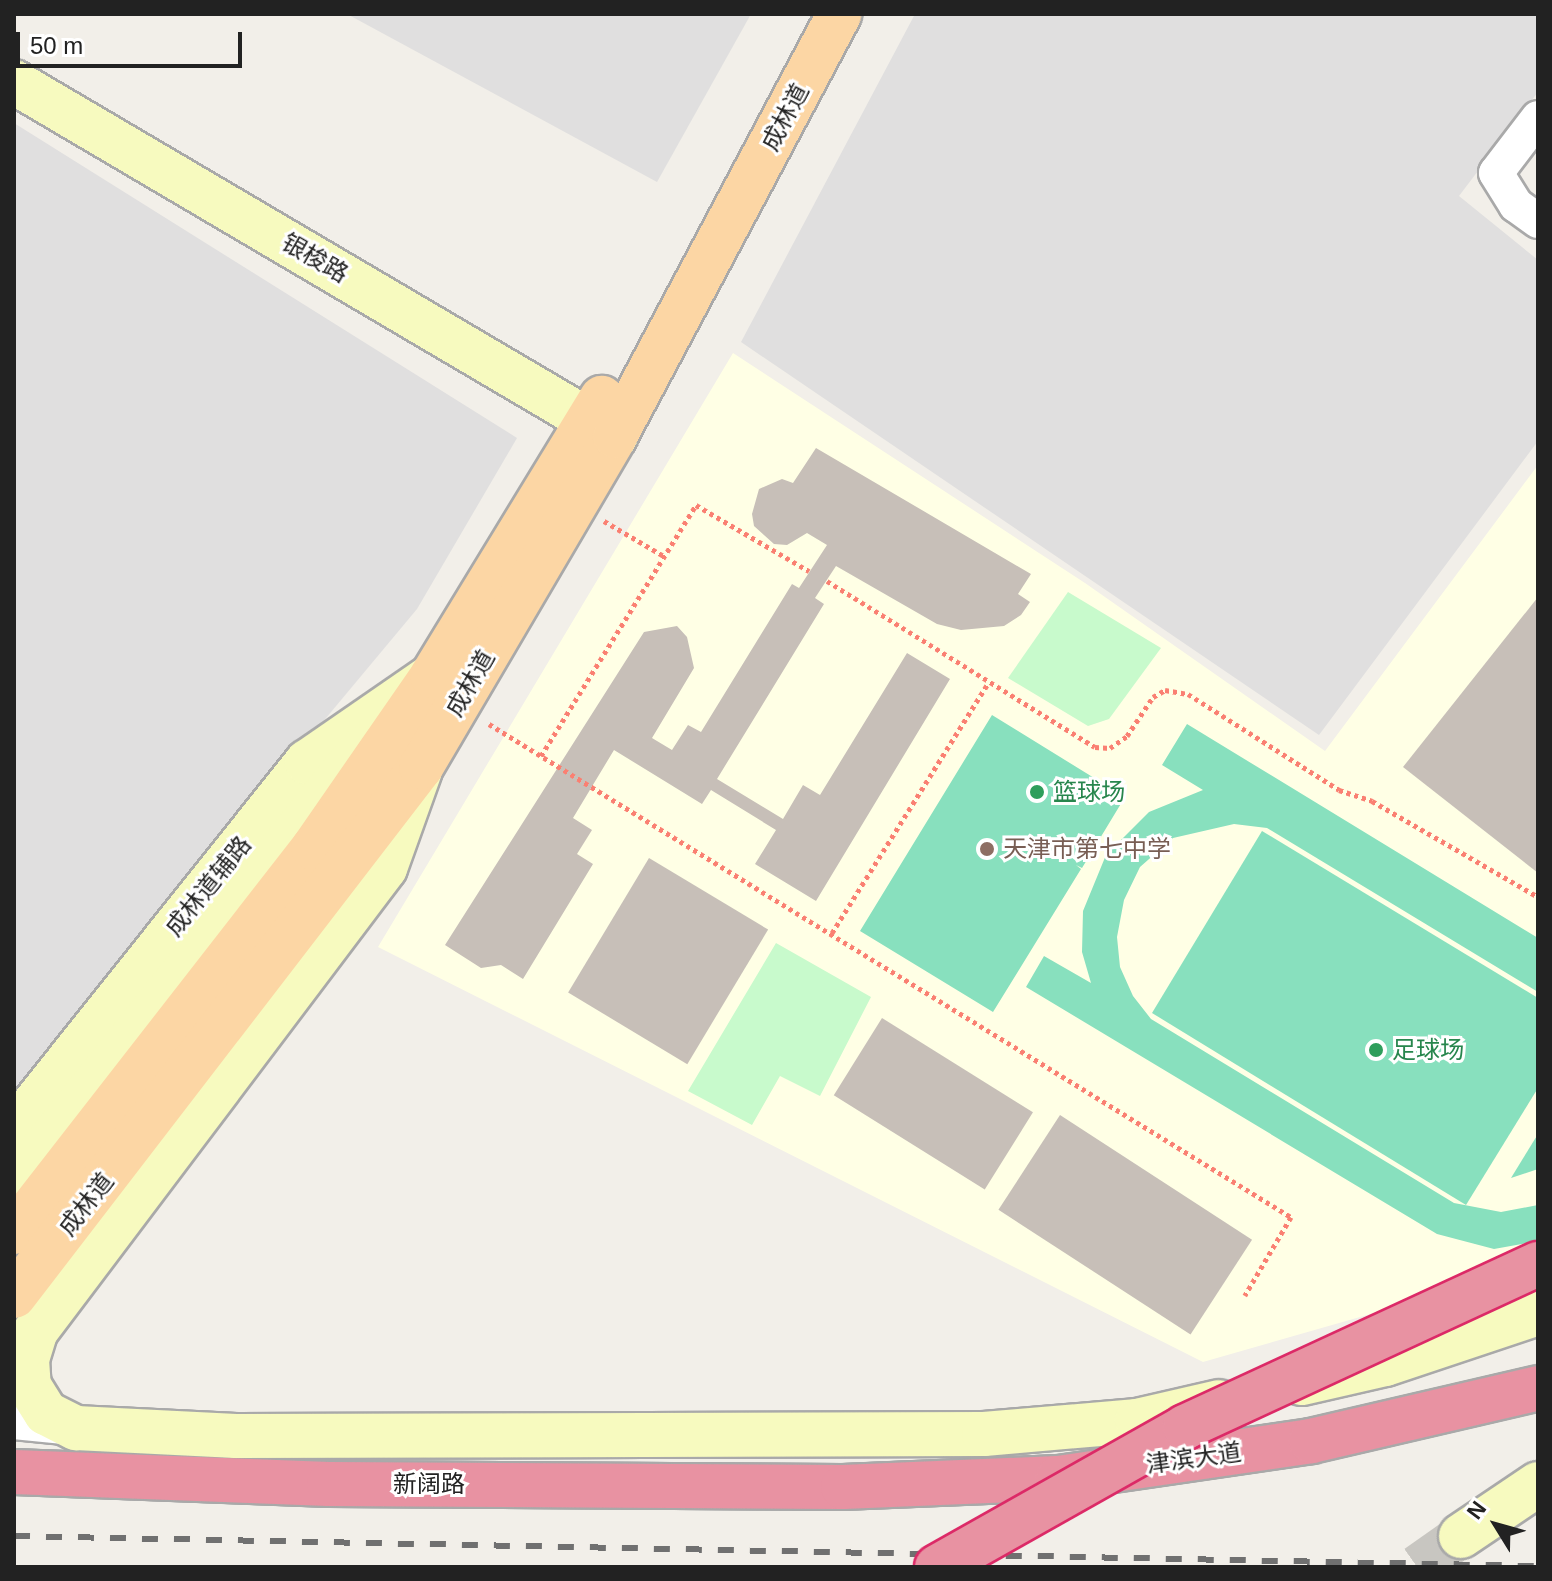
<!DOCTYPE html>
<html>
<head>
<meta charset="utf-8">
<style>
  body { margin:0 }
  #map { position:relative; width:1552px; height:1581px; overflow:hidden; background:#f2efe9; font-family:Arial,"Noto Sans SC",sans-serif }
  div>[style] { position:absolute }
  .residential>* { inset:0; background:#e0dfdf }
  .education>* { inset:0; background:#ffffe5 }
  .park>* { inset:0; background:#c8facc }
  .pitch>* { inset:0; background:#88e0be }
  .building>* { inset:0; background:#c7bfb8; transform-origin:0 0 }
  .secondary-tunnel>* { height:44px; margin-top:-22px; transform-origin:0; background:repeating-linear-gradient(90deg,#c8c6c1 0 44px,transparent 0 66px) }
  .path>* { height:5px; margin-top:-2.5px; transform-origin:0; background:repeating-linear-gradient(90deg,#fa8072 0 4px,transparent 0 8px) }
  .roads { filter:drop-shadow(2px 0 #a9a9a9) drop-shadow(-2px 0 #a9a9a9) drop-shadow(0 2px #a9a9a9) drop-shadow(0 -2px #a9a9a9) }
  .street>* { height:34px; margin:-17px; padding:0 17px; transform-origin:17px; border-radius:17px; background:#fff }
  .secondary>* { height:44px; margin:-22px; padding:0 22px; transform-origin:22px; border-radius:22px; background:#f7fabf }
  .primary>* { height:44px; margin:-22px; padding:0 22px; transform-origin:22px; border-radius:22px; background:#fcd6a4 }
  .highway>* { height:44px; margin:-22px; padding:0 22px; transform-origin:22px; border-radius:22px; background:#e892a2 }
  .rail>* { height:6px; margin-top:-3px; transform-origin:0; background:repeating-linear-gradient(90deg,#707070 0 16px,transparent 0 32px) }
  .bridges { filter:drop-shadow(2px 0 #dc2a67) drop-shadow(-2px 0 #dc2a67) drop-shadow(0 2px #dc2a67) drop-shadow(0 -2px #dc2a67) }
  .highway-bridge>* { height:44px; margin:-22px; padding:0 22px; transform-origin:22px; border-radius:22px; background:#e892a2 }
  .dots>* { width:22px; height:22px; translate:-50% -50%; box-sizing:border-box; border:4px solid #fff; border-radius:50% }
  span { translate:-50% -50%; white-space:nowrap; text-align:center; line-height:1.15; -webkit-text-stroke:6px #fff; paint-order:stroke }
  .street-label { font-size:24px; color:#222 }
  .leisure-label { font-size:24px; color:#27864d }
  .left { translate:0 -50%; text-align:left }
  .education-label { font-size:24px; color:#785e54 }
  .frame { position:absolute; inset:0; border:16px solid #222; pointer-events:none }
  .north { position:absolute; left:1456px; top:1485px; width:80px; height:80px; -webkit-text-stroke:6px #fff; paint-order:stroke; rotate:307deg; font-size:22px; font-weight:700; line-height:32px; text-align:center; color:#222 }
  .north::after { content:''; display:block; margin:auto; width:28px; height:36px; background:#222; clip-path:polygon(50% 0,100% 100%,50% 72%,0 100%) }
  .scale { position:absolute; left:16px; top:32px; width:226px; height:36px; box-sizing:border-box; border:4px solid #222; border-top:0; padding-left:10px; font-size:24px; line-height:28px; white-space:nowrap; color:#222; -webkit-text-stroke:6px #fff; paint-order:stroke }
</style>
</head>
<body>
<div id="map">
  <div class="residential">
    <i style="clip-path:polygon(347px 14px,751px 14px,657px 182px)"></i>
    <i style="clip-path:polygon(915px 14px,1538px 14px,1538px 92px,1459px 196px,1538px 260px,1538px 441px,1319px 735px,741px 342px)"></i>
    <i style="clip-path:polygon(14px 123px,517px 438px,417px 609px,14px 1092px)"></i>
  </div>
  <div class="education">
    <i style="clip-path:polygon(733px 353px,1085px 583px,1325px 751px,1538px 465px,1538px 1246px,1374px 1313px,1203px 1362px,378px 947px)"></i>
  </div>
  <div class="park">
    <i style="clip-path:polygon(1068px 592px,1161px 648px,1109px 719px,1088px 726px,1008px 678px)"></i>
    <i style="clip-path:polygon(776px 943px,871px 997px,820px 1096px,780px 1076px,752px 1125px,688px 1091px)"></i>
  </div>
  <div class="pitch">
    <i style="clip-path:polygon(992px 715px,1125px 797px,1082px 868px,1076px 865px,1081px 869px,993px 1012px,860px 931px)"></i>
    <i style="clip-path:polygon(1187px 724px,1538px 938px,1538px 992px,1267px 828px,1234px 824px,1173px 838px,1140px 867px,1124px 900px,1117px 937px,1120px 967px,1133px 996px,1151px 1019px,1454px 1203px,1501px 1212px,1538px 1205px,1538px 1241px,1494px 1249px,1437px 1234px,1026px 987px,1044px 956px,1091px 983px,1082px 952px,1083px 911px,1106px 855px,1149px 812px,1203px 790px,1162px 765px)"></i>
    <i style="clip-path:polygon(1262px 831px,1538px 998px,1538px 1088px,1466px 1205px,1152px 1013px)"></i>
    <i style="clip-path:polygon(1538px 1134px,1538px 1169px,1511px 1178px)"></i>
  </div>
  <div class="building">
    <i style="clip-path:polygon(816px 448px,1031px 574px,1018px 594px,1030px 602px,1021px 615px,1004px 626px,961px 630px,937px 624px,836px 566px,815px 598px,824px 604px,717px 779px,783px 819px,803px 785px,820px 795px,907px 653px,950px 679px,816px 901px,755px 864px,776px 830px,711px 790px,702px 804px,614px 750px,573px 818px,592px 830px,577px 854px,593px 864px,523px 979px,501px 965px,481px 968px,445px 945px,644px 632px,677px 626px,687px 637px,694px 668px,652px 738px,672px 750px,688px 725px,701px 732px,792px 584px,799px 588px,827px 545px,807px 533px,787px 545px,774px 544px,754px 526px,752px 514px,759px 489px,782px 479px,793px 483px)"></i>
    <i style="clip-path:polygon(1538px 597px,1538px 873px,1403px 767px)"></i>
    <i style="left:649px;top:858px;width:139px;height:157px;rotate:31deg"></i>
    <i style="left:882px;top:1018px;width:178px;height:91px;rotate:32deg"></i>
    <i style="left:1060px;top:1115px;width:229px;height:113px;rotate:33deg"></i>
  </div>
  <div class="secondary-tunnel">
    <i style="left:1417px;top:1567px;width:54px;rotate:-35.2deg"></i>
  </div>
  <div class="path">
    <i style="left:604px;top:521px;width:69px;rotate:30.3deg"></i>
    <i style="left:827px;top:581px;width:315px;rotate:31.8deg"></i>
    <i style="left:1095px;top:747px;width:15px;rotate:4deg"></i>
    <i style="left:1110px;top:748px;width:21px;rotate:-35deg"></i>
    <i style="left:1127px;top:736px;width:47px;rotate:-56.3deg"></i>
    <i style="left:1153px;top:697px;width:14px;rotate:-30deg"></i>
    <i style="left:1165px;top:690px;width:23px;rotate:10deg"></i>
    <i style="left:1188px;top:694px;width:179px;rotate:32.4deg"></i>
    <i style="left:1339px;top:790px;width:35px;rotate:18deg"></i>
    <i style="left:1372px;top:801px;width:192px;rotate:30deg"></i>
    <i style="left:489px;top:724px;width:941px;rotate:31.58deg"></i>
    <i style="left:1291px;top:1217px;width:91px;rotate:120.5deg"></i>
    <i style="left:541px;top:756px;width:295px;rotate:-58.3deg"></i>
    <i style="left:696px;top:505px;width:131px;rotate:30.3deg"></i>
    <i style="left:832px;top:933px;width:295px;rotate:-58deg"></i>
  </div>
  <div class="roads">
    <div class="street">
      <i style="left:1538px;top:118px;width:69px;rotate:127.4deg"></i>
      <i style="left:1496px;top:173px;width:38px;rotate:58deg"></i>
      <i style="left:1516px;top:205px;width:27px;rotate:36deg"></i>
      <i style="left:14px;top:1422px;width:58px;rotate:5.9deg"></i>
    </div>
    <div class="secondary">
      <i style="left:14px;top:82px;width:698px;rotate:30.5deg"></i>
      <i style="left:14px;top:1129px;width:470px;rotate:-51.4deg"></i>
      <i style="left:307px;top:762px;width:150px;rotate:-34.6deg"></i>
      <i style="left:14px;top:1185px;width:557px;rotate:-51.48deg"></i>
      <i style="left:36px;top:1330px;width:31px;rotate:107deg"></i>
      <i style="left:27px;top:1360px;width:26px;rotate:86deg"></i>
      <i style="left:29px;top:1386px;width:32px;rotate:58deg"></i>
      <i style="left:46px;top:1413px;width:34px;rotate:27deg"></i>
      <i style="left:76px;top:1428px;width:160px;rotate:2.9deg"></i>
      <i style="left:236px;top:1436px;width:748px;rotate:-0.15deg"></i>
      <i style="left:984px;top:1434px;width:154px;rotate:-4.9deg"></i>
      <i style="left:1137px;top:1421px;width:84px;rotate:-13deg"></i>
      <i style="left:20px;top:1352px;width:606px;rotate:-52.98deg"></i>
      <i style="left:385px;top:868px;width:104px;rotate:-70.3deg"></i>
      <i style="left:1302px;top:1383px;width:85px;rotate:-12.9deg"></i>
      <i style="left:1385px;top:1364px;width:161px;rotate:-18.4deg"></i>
      <i style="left:1461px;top:1536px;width:93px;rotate:-34deg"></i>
    </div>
    <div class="primary">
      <i style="left:14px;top:1232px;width:487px;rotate:-52.1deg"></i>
      <i style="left:313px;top:848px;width:209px;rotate:-55.3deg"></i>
      <i style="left:432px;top:676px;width:326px;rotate:-58.6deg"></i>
      <i style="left:14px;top:1296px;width:667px;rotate:-52.43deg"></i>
      <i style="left:421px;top:767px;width:384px;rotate:-59.6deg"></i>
      <i style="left:615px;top:436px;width:478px;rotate:-62deg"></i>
    </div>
    <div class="highway">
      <i style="left:14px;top:1472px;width:315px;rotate:2.2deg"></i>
      <i style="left:329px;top:1484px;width:514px;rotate:0.33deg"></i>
      <i style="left:843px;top:1487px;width:215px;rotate:-2.4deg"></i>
      <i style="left:1058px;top:1478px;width:256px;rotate:-8.3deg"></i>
      <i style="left:1311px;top:1441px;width:233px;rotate:-13.1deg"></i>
    </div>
  </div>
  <div class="rail">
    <i style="left:14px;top:1536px;width:1524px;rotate:1.13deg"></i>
  </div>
  <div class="bridges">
    <div class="highway-bridge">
      <i style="left:937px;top:1567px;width:285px;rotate:-29.4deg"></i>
      <i style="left:1185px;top:1427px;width:389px;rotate:-24.8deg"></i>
    </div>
  </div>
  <div class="dots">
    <i style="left:1037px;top:792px;background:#2e9e5b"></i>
    <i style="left:987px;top:849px;background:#8d6e63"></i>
    <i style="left:1376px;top:1050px;background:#2e9e5b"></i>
  </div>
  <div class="street-label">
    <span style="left:785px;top:117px;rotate:-62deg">成林道</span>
    <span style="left:315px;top:258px;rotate:30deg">银梭路</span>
    <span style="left:470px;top:683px;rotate:-60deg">成林道</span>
    <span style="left:208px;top:886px;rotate:-51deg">成林道辅路</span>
    <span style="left:86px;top:1204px;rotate:-52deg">成林道</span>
    <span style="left:1194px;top:1458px;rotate:-8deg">津滨大道</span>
    <span style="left:429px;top:1484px">新阔路</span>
  </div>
  <div class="leisure-label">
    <span class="left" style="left:1053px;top:792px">篮球场</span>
    <span class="left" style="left:1392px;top:1050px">足球场</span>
  </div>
  <div class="education-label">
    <span class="left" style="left:1003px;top:849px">天津市第七中学</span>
  </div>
  <div class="frame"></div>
  <div class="north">N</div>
  <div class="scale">50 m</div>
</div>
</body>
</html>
